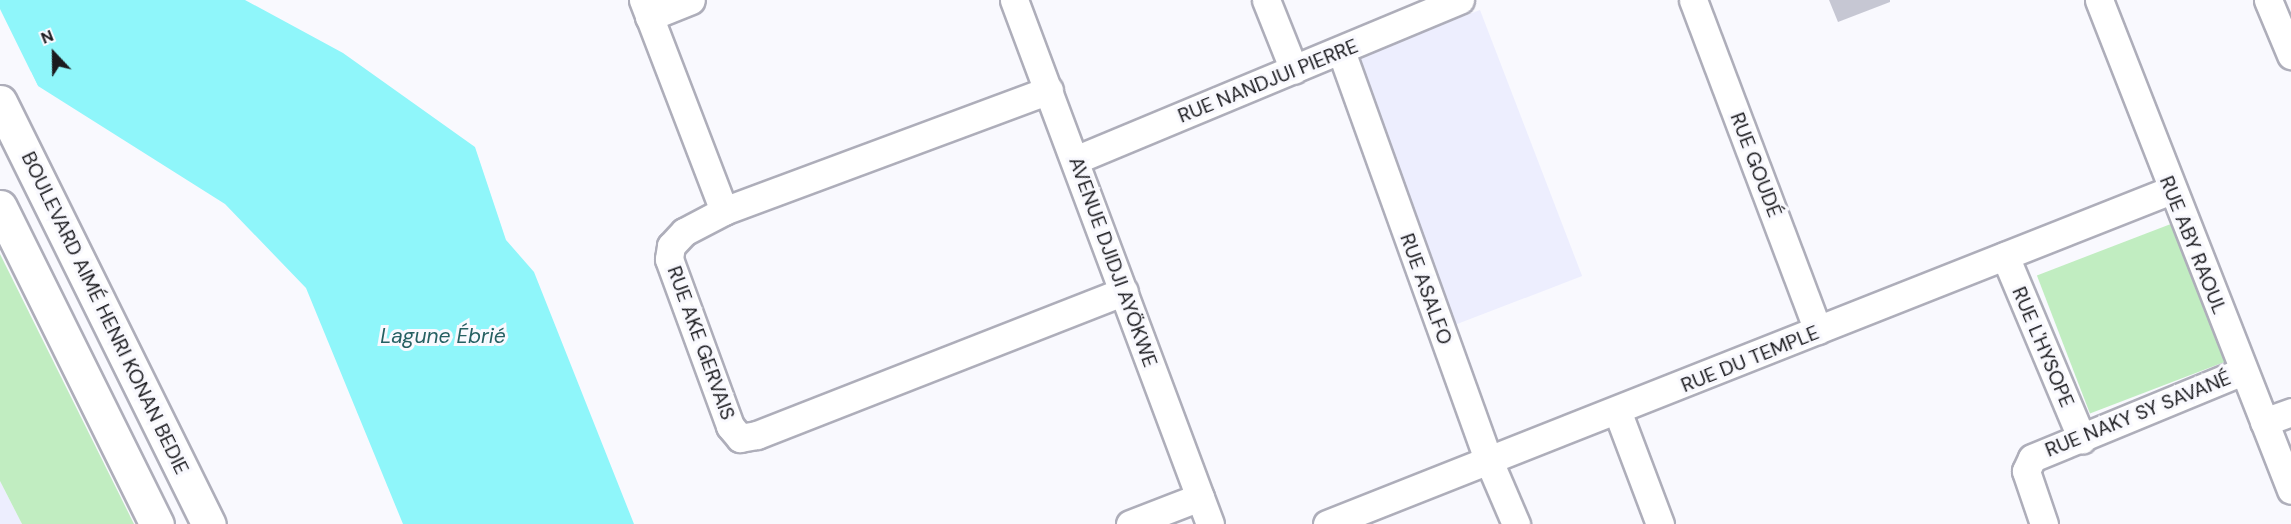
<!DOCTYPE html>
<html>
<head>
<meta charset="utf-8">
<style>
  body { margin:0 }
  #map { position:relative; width:2291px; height:524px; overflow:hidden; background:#f9f9fe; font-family:"DM Sans",sans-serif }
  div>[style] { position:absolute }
  .built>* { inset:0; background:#edeefe; transform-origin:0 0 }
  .green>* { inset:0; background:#c1edc1; transform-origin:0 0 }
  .water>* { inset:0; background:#8ff6fa }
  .pier>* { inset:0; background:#f9f9fe }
  .building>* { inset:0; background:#c6c7d3 }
  .roads { filter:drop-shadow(2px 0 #aeaeba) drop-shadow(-2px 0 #aeaeba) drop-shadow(0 2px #aeaeba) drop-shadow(0 -2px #aeaeba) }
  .minor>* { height:27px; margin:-13.5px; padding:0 13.5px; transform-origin:13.5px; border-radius:13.5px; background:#fff }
  .highway>* { height:33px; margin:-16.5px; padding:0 16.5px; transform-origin:16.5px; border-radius:16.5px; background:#fff }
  span { translate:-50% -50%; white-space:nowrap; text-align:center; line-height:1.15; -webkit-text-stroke:6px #f9f9fe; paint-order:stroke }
  .street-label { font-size:20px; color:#1b1b1f }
  .water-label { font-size:21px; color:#256062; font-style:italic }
  .north { position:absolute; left:24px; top:24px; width:60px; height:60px; -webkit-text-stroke:4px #f9f9fe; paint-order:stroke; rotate:338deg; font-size:16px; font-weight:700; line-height:24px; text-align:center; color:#1b1b1f }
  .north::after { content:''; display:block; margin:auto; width:21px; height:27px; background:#1b1b1f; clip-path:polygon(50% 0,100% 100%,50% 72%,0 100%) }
</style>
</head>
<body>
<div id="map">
  <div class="built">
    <i style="left:1480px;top:10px;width:285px;height:136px;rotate:69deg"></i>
    <i style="clip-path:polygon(0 481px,22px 524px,0 524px)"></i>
  </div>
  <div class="green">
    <i style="left:2176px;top:222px;width:148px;height:149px;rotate:69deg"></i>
    <i style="clip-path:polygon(0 254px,134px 524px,22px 524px,0 481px)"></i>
  </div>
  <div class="water">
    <i style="clip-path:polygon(0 0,245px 0,343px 53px,475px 147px,506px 240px,534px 272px,634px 524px,403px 524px,306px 288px,225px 204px,38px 86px,31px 72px,0 50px)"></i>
  </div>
  <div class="pier">
    <i style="clip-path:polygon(0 9px,31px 72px,40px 91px,29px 74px,0 54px)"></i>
  </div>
  <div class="building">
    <i style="clip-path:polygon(1829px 0,1890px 0,1890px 2px,1838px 22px)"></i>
  </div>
  <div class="roads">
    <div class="minor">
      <i style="left:643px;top:0;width:226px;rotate:69deg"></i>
      <i style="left:1014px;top:0;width:559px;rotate:69.49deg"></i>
      <i style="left:1266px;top:0;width:75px;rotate:68.2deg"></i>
      <i style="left:1693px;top:0;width:353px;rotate:69.3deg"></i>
      <i style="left:2099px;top:0;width:526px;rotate:68.6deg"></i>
      <i style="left:2268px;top:0;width:60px;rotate:67.3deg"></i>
      <i style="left:649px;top:17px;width:45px;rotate:-22deg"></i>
      <i style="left:1341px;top:51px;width:436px;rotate:70.2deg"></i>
      <i style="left:1489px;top:461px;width:69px;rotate:66.8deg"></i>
      <i style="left:1049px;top:90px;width:347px;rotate:159.6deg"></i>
      <i style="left:724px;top:211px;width:45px;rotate:152.3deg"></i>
      <i style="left:684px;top:232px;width:19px;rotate:133deg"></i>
      <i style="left:671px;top:246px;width:13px;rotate:99deg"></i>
      <i style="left:669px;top:259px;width:178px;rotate:69.9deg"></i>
      <i style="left:730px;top:426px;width:16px;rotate:50deg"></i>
      <i style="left:740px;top:438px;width:17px;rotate:-10deg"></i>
      <i style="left:757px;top:435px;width:394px;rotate:-21.4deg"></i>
      <i style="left:1075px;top:160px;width:417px;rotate:-22.6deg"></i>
      <i style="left:2005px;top:256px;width:199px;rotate:67.2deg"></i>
      <i style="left:1618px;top:413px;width:119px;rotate:69.3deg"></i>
      <i style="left:2264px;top:422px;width:29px;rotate:-20deg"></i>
      <i style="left:1130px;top:524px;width:75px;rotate:-21.1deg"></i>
      <i style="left:1327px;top:524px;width:908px;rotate:-21.59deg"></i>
      <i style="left:2044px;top:524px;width:56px;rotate:-108.8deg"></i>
      <i style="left:2026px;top:471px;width:14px;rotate:-65deg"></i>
      <i style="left:2032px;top:458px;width:228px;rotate:-22.4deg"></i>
    </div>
    <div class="highway">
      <i style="left:0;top:102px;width:471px;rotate:63.7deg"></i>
      <i style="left:0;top:207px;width:354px;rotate:63.7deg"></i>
    </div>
  </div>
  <div class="street-label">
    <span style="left:1268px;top:81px;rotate:-22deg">RUE NANDJUI PIERRE</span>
    <span style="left:1756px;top:165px;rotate:69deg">RUE GOUDÉ</span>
    <span style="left:2193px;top:245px;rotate:68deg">RUE ABY RAOUL</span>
    <span style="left:1113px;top:262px;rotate:70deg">AVENUE DJIDJI AYÖKWE</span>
    <span style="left:1426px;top:289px;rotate:70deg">RUE ASALFO</span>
    <span style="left:105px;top:313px;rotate:64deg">BOULEVARD AIMÉ HENRI KONAN BEDIE</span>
    <span style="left:701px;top:343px;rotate:70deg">RUE AKE GERVAIS</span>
    <span style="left:2043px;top:347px;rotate:67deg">RUE L'HYSOPE</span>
    <span style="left:1750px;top:359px;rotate:-22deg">RUE DU TEMPLE</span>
    <span style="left:2138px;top:414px;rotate:-22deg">RUE NAKY SY SAVANÉ</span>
  </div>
  <div class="water-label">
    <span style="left:443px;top:336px">Lagune Ébrié</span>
  </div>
  <div class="north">N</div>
</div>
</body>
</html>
